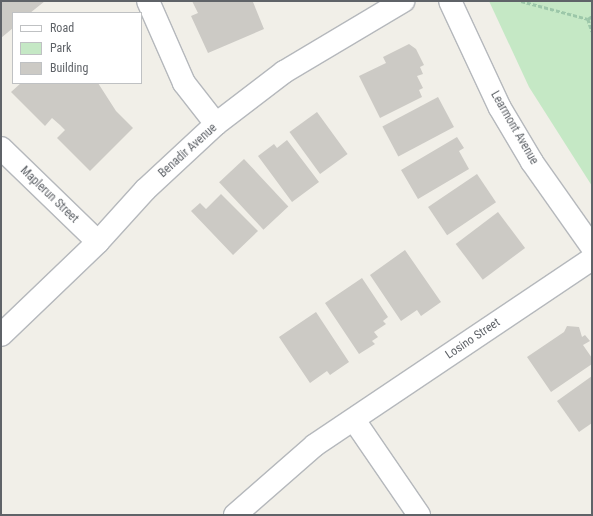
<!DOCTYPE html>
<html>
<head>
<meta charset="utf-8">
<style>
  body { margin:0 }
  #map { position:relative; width:593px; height:516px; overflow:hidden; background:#f1efe8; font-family:"Roboto Condensed",sans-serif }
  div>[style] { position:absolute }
  .green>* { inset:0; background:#c5e8c5 }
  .building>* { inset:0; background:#cccac5; transform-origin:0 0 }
  .path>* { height:2.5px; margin-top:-1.25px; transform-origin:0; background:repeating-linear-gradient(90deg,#9cc7a9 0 4px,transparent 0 6px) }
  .roads { filter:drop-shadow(1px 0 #b5b8bc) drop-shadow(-1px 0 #b5b8bc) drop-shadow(0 1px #b5b8bc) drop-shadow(0 -1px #b5b8bc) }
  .minor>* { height:22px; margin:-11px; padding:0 11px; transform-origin:11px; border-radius:11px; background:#fff }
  span { translate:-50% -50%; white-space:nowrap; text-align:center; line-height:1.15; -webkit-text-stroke:4px #fff; paint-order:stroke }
  .street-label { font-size:12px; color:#5f6368 }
  .frame { position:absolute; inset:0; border:2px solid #5f6368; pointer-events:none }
  .legend { position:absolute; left:12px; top:12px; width:130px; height:72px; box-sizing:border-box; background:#fff; border:1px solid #bfc1c3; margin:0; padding:5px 7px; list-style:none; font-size:12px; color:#5f6368 }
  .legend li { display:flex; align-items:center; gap:8px; height:20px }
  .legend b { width:20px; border:1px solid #bfc1c3 }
</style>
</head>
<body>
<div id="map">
  <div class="green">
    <i style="clip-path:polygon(489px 1px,592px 1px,592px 186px,529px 87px)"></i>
  </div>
  <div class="building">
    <i style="clip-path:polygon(1px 1px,45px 1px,30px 13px,13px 13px,13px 28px,1px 38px)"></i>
    <i style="clip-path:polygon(192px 1px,253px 2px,264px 29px,208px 53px,191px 16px,198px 13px)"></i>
    <i style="clip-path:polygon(409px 44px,416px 49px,424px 65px,420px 67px,423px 74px,417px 76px,423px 88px,419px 90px,422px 97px,380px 118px,359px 76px,386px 63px,383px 57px)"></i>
    <i style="clip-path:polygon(21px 83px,98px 83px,116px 111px,133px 128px,90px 171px,57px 138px,65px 130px,60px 125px,52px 118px,45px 126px,11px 92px)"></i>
    <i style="left:438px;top:97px;width:34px;height:63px;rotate:62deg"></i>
    <i style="left:317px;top:112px;width:52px;height:34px;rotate:54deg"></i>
    <i style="clip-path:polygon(457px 137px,464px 148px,459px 151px,469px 169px,418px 199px,401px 170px)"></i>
    <i style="clip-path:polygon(287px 140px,319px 182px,292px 202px,258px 156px,274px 144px,277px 148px)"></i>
    <i style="left:244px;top:159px;width:65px;height:34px;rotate:47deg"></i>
    <i style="left:477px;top:174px;width:34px;height:59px;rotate:56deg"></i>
    <i style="clip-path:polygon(221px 194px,258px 231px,233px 255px,191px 211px,200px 203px,206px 209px)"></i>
    <i style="left:498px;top:212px;width:45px;height:53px;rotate:53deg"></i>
    <i style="clip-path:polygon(405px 250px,441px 302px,421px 316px,417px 310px,401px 321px,370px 275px)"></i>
    <i style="clip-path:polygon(362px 278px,388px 317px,383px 321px,386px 324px,374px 332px,378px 337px,372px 341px,375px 344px,359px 354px,325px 303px)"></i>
    <i style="clip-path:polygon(316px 312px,349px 362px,330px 375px,327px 371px,310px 383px,279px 337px)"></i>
    <i style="clip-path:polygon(567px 326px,579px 327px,582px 337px,585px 335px,590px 341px,583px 345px,592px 358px,592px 364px,551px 392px,527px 357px,564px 332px)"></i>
    <i style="clip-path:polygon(592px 376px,592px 423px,579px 432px,557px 401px)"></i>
  </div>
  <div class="path">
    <i style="left:521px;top:1px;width:69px;rotate:15deg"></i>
    <i style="left:588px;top:19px;width:13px;rotate:72deg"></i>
    <i style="left:588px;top:19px;width:5px;rotate:-37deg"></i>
  </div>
  <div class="roads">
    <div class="minor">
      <i style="left:148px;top:1px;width:90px;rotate:66.3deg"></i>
      <i style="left:184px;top:83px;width:52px;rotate:52deg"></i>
      <i style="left:450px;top:1px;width:118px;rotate:65deg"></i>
      <i style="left:500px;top:108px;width:63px;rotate:59.3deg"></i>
      <i style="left:532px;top:162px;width:104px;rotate:54.8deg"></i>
      <i style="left:1px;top:148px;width:135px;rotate:44.1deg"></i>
      <i style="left:1px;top:335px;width:134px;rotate:-43.8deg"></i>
      <i style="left:98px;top:242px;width:70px;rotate:-47.9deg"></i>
      <i style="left:145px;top:190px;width:97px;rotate:-42.9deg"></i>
      <i style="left:216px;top:124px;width:86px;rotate:-37.4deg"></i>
      <i style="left:284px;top:72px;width:139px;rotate:-30.8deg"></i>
      <i style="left:354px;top:420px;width:115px;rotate:55.6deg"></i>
      <i style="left:235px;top:515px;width:106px;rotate:-41.2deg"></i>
      <i style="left:315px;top:445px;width:334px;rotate:-33.9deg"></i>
    </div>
  </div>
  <div class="street-label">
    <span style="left:514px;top:128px;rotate:60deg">Learmont Avenue</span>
    <span style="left:188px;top:151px;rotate:-42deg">Benadir Avenue</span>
    <span style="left:49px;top:195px;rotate:44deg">Maplerun Street</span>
    <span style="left:473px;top:339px;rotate:-34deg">Losino Street</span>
  </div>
  <div class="frame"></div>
  <ul class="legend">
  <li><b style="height:5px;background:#fff"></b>Road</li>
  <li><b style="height:11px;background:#c5e8c5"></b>Park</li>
  <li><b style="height:11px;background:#cccac5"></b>Building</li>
  </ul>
</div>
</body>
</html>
